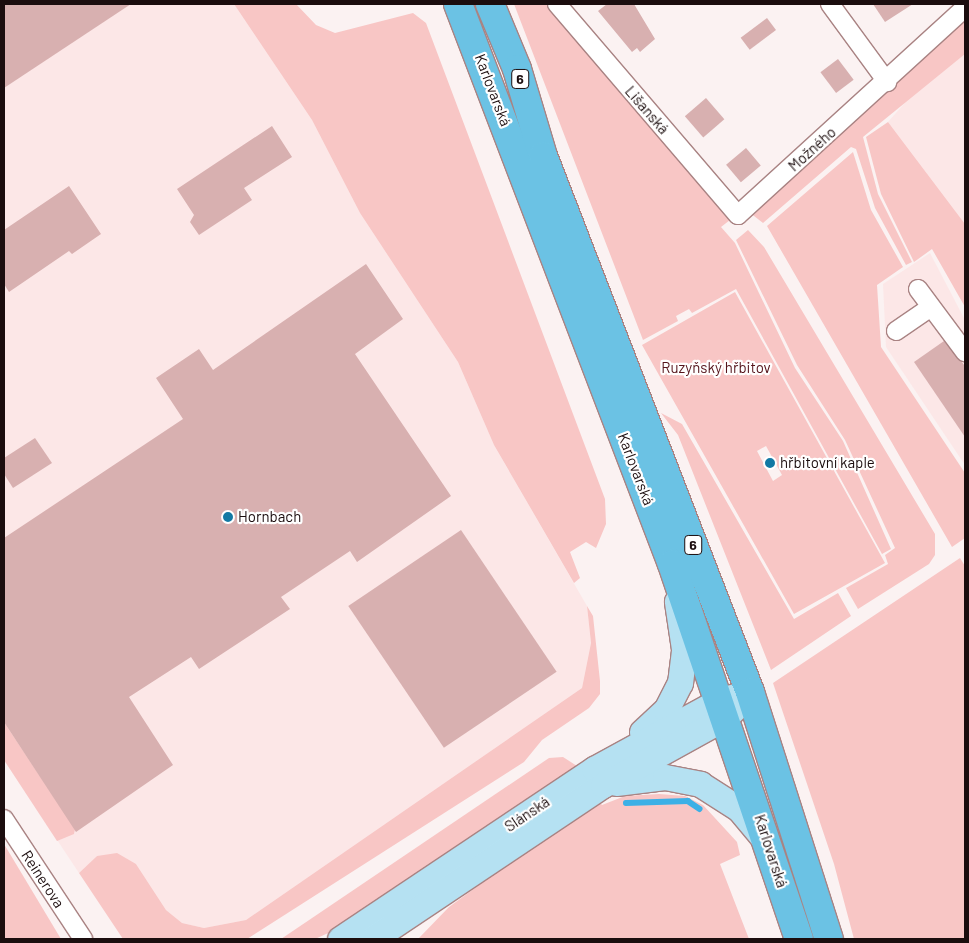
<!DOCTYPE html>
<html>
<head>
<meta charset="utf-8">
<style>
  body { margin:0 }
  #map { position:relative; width:969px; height:943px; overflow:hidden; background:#fbf2f2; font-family:Barlow,sans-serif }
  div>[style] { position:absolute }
  .built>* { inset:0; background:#fce7e7 }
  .green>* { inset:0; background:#f8c6c5 }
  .stream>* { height:5.5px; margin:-2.75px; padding:0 2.75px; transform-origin:2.75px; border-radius:2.75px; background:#3cb0e6 }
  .building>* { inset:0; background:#d8b0b0; transform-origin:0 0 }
  .roads { filter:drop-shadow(1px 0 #a98383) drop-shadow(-1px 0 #a98383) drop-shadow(0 1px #a98383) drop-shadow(0 -1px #a98383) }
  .minor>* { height:18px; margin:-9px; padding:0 9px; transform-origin:9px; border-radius:9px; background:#fff }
  .secondary>* { height:25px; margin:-12.5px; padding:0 12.5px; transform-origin:12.5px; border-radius:12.5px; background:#b5e1f2 }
  .primary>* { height:28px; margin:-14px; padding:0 14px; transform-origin:14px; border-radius:14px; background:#6bc2e4 }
  .dots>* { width:14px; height:14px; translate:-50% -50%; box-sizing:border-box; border:2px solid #fff; border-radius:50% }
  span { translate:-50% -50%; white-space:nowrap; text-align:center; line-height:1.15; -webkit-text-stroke:4.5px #fff; paint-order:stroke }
  .shield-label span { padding:1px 4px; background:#fff; border:1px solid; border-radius:4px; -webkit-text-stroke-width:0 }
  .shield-label { font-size:14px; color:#1b0d0e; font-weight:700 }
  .street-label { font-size:15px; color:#1b0d0e }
  .park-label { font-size:15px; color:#55141b }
  .poi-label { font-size:15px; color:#1b0d0e }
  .left { translate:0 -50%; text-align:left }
  .frame { position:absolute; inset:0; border:5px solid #1b0d0e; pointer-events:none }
</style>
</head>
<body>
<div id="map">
  <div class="built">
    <i style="clip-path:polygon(4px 4px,234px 4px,312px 120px,360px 213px,458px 362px,494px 445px,587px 606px,591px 643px,582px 688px,246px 920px,204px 928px,182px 923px,166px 910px,136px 864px,97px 856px,79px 873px,4px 760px)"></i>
    <i style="clip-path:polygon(965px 54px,965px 224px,888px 122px,910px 97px)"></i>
    <i style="clip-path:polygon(930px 253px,965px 320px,965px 465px,886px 347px,883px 284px)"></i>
  </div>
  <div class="green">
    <i style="clip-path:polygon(234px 4px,296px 4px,316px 25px,335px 33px,413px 13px,426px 23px,605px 499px,606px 524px,596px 548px,586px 542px,570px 552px,580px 578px,574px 583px,494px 445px,458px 362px,360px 213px,312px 120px)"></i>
    <i style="clip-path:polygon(514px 4px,549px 4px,730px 220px,721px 227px,735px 243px,795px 368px,843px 441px,891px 549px,882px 554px,736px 289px,692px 313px,689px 309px,676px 316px,678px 321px,643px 340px)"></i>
    <i style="clip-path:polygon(965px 18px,965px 54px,863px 137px,878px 194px,912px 262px,906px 265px,875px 208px,856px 149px,851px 147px,763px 223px,749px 212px)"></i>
    <i style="clip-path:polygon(888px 122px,965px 224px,965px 307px,932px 249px,914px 262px,881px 194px,866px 137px)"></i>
    <i style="clip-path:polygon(853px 152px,871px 210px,903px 267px,877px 285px,881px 347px,965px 473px,965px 538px,952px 547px,767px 226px)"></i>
    <i style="clip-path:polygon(748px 230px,764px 247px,935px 534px,935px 555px,929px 564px,858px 609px,846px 588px,888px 564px,885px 555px,895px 548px,845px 440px,797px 365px,736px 240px)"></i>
    <i style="clip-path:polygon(evenodd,735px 292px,885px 563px,794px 614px,642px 345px,735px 292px,766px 446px,782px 475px,773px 481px,757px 451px,766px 446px)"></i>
    <i style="clip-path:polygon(661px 413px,682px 424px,794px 619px,838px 593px,851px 616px,771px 670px,678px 435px)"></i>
    <i style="clip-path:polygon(960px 558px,965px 566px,965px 939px,854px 939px,834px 864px,773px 683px)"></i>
    <i style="clip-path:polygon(587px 606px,593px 616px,600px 681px,600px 694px,589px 708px,542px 740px,524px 762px,247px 939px,123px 939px,79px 873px,97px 856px,117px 853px,136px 864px,166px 910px,182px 923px,204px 928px,246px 920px,582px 688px,591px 643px)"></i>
    <i style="clip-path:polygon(4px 722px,75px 829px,74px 834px,57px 841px,4px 760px)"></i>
    <i style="clip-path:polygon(563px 757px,577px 766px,335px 930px,315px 939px,281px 939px,549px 758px)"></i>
    <i style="clip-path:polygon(659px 794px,685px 796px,703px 805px,737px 842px,740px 855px,720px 864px,749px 939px,418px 939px,449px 907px,597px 799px,602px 805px,625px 796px)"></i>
    <i style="clip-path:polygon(4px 844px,61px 939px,4px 939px)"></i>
  </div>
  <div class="stream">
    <i style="left:626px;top:803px;width:62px;rotate:-1.8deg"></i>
    <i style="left:688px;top:801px;width:14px;rotate:34deg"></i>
  </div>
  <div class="building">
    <i style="clip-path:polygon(4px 4px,131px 4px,4px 88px)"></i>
    <i style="clip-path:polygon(607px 4px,634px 4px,655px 39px,640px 52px,637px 48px,632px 52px,598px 11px)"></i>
    <i style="clip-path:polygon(873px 4px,913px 4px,885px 22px)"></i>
    <i style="left:767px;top:18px;width:15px;height:33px;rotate:53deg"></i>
    <i style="left:838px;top:59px;width:26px;height:22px;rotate:53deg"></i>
    <i style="left:706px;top:98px;width:28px;height:28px;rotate:49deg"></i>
    <i style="clip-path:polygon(272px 126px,292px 157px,244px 188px,252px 200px,199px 235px,190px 222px,194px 215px,177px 189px)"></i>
    <i style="left:746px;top:148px;width:23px;height:26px;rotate:50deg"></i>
    <i style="clip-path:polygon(69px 186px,101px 234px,72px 254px,69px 251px,9px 292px,4px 284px,4px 230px)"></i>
    <i style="clip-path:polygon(366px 264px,403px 319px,355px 354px,451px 496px,357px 562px,350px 551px,281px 597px,290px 609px,199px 669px,191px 657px,129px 697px,173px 765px,76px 832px,4px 722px,4px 538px,183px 419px,156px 378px,199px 349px,213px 370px)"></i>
    <i style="clip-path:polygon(944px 341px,965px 366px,965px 437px,914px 362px)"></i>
    <i style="clip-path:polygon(35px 438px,52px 463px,13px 488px,4px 474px,4px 458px)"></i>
    <i style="left:461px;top:530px;width:171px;height:136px;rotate:56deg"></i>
  </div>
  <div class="roads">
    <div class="minor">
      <i style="left:557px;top:4px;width:278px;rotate:49.4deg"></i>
      <i style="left:738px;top:215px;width:307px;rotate:-42.4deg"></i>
      <i style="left:830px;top:4px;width:97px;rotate:53.8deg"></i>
      <i style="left:918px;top:289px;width:79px;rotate:53.3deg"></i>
      <i style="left:896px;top:331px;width:42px;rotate:-34.4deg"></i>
      <i style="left:4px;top:819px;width:144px;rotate:56.6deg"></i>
    </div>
    <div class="secondary">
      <i style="left:642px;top:732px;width:33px;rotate:-43deg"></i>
      <i style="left:666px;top:710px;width:30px;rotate:-63deg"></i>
      <i style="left:680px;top:683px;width:34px;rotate:-83deg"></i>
      <i style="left:684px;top:649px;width:48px;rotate:-98.5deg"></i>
      <i style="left:616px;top:783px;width:49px;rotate:-7deg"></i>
      <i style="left:665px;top:777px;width:36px;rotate:11deg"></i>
      <i style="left:700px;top:784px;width:46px;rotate:32.7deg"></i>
      <i style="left:739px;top:809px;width:38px;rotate:50deg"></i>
      <i style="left:340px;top:939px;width:306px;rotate:-33.8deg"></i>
      <i style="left:594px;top:769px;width:144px;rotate:-28.7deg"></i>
      <i style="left:720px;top:700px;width:31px;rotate:-15deg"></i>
      <i style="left:373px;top:939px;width:277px;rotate:-33.8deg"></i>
      <i style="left:603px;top:785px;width:141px;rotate:-28.9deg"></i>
      <i style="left:726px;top:717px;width:17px;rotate:-45deg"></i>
    </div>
    <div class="primary">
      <i style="left:458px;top:4px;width:599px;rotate:69.09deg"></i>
      <i style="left:672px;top:564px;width:396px;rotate:71.3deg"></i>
      <i style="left:490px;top:4px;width:70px;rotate:67.4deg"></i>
      <i style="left:517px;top:69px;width:91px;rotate:73.4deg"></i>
      <i style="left:543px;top:156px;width:575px;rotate:68.88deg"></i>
      <i style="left:750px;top:692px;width:259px;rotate:72.3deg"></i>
    </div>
  </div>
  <div class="dots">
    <i style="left:770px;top:463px;background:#1379a4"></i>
    <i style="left:228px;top:517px;background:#1379a4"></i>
  </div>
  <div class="shield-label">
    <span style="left:520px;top:79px">6</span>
    <span style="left:693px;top:545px">6</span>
  </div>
  <div class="street-label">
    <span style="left:493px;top:90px;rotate:69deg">Karlovarská</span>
    <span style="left:647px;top:110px;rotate:49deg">Lišanská</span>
    <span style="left:812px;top:149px;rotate:-42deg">Možného</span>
    <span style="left:636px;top:469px;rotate:69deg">Karlovarská</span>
    <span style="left:527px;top:814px;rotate:-34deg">Slánská</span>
    <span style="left:771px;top:851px;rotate:72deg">Karlovarská</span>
    <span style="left:43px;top:879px;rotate:57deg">Reinerova</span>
  </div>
  <div class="park-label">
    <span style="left:716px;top:368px">Ruzyňský hřbitov</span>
  </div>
  <div class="poi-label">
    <span class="left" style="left:780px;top:463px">hřbitovní kaple</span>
    <span class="left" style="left:238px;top:517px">Hornbach</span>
  </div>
  <div class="frame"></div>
</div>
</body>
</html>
